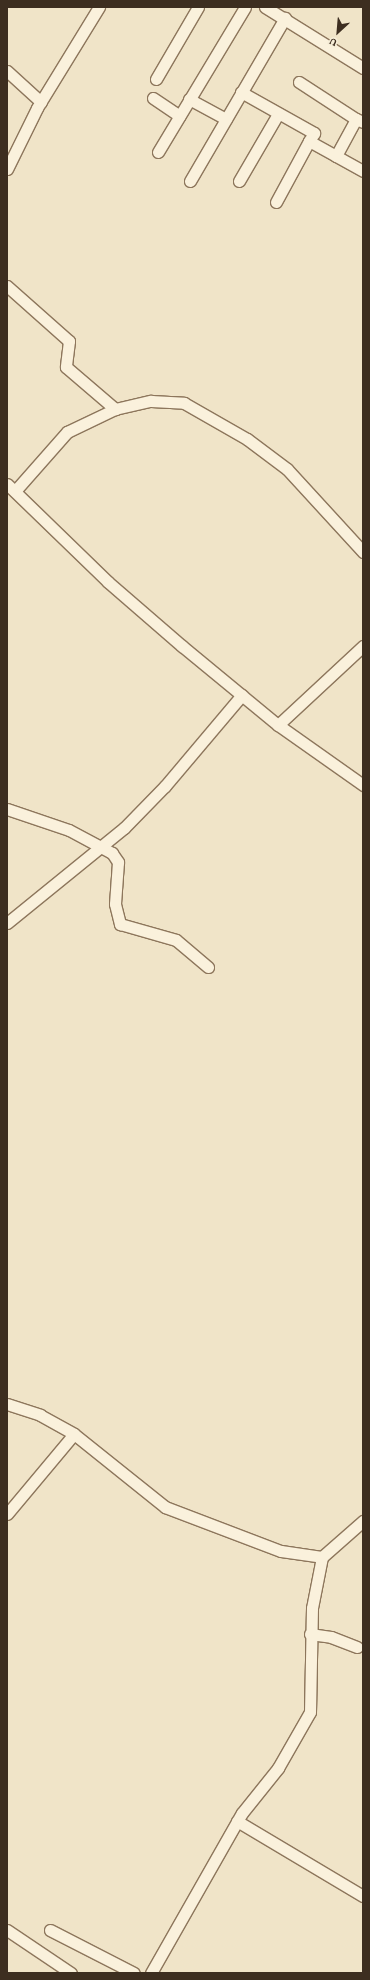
<!DOCTYPE html>
<html>
<head>
<meta charset="utf-8">
<style>
  body { margin:0 }
  #map { position:relative; width:370px; height:1980px; overflow:hidden; background:#f0e4c8; font-family:"Crimson Pro",serif }
  div>[style] { position:absolute }
  .roads { filter:drop-shadow(1px 0 #8d765c) drop-shadow(-1px 0 #8d765c) drop-shadow(0 1px #8d765c) drop-shadow(0 -1px #8d765c) }
  .minor>* { height:11px; margin:-5.5px; padding:0 5.5px; transform-origin:5.5px; border-radius:5.5px; background:#faf1dc }
  span { translate:-50% -50%; white-space:nowrap; text-align:center; line-height:1.15; -webkit-text-stroke:3px #f7eed8; paint-order:stroke }
  .frame { position:absolute; inset:0; border:8px solid #3d2e20; pointer-events:none }
  .north { position:absolute; left:318px; top:12px; width:40px; height:40px; -webkit-text-stroke:3px #f7eed8; paint-order:stroke; rotate:206deg; font-size:11px; font-weight:700; line-height:16px; text-align:center; color:#3d2e20 }
  .north::after { content:''; display:block; margin:auto; width:14px; height:18px; background:#3d2e20; clip-path:polygon(50% 0,100% 100%,50% 72%,0 100%) }
</style>
</head>
<body>
<div id="map">
  <div class="roads">
    <div class="minor">
      <i style="left:265px;top:7px;width:115px;rotate:31.9deg"></i>
      <i style="left:7px;top:71px;width:46px;rotate:42.4deg"></i>
      <i style="left:156px;top:79px;width:83px;rotate:-59.7deg"></i>
      <i style="left:299px;top:82px;width:68px;rotate:33deg"></i>
      <i style="left:241px;top:92px;width:84px;rotate:29.3deg"></i>
      <i style="left:314px;top:133px;width:9px;rotate:122deg"></i>
      <i style="left:309px;top:141px;width:31px;rotate:29deg"></i>
      <i style="left:153px;top:98px;width:32px;rotate:34deg"></i>
      <i style="left:189px;top:99px;width:42px;rotate:28.4deg"></i>
      <i style="left:363px;top:122px;width:8px;rotate:-157deg"></i>
      <i style="left:356px;top:119px;width:42px;rotate:118.4deg"></i>
      <i style="left:336px;top:156px;width:31px;rotate:29deg"></i>
      <i style="left:158px;top:152px;width:169px;rotate:-59deg"></i>
      <i style="left:7px;top:169px;width:68px;rotate:-63.8deg"></i>
      <i style="left:37px;top:108px;width:119px;rotate:-58.5deg"></i>
      <i style="left:190px;top:181px;width:189px;rotate:-59.8deg"></i>
      <i style="left:239px;top:181px;width:78px;rotate:-59.8deg"></i>
      <i style="left:276px;top:202px;width:69px;rotate:-61.6deg"></i>
      <i style="left:7px;top:286px;width:83px;rotate:41.6deg"></i>
      <i style="left:69px;top:341px;width:26px;rotate:97deg"></i>
      <i style="left:66px;top:367px;width:65px;rotate:40.6deg"></i>
      <i style="left:7px;top:484px;width:141px;rotate:44.1deg"></i>
      <i style="left:108px;top:582px;width:98px;rotate:40.9deg"></i>
      <i style="left:182px;top:646px;width:124px;rotate:39.5deg"></i>
      <i style="left:278px;top:725px;width:104px;rotate:35.2deg"></i>
      <i style="left:15px;top:491px;width:79px;rotate:-48.6deg"></i>
      <i style="left:67px;top:432px;width:53px;rotate:-25.6deg"></i>
      <i style="left:115px;top:409px;width:37px;rotate:-13deg"></i>
      <i style="left:151px;top:401px;width:33px;rotate:3deg"></i>
      <i style="left:184px;top:403px;width:73px;rotate:29.7deg"></i>
      <i style="left:247px;top:439px;width:50px;rotate:36.9deg"></i>
      <i style="left:287px;top:469px;width:113px;rotate:47.5deg"></i>
      <i style="left:278px;top:725px;width:116px;rotate:-42.9deg"></i>
      <i style="left:7px;top:809px;width:65px;rotate:18.7deg"></i>
      <i style="left:69px;top:830px;width:49px;rotate:28.1deg"></i>
      <i style="left:112px;top:853px;width:11px;rotate:56deg"></i>
      <i style="left:118px;top:862px;width:42px;rotate:94.1deg"></i>
      <i style="left:115px;top:904px;width:21px;rotate:76deg"></i>
      <i style="left:120px;top:924px;width:58px;rotate:15.9deg"></i>
      <i style="left:176px;top:940px;width:42px;rotate:40.2deg"></i>
      <i style="left:7px;top:923px;width:151px;rotate:-39.1deg"></i>
      <i style="left:124px;top:828px;width:59px;rotate:-45.7deg"></i>
      <i style="left:165px;top:786px;width:119px;rotate:-49.8deg"></i>
      <i style="left:7px;top:1404px;width:35px;rotate:18deg"></i>
      <i style="left:40px;top:1415px;width:39px;rotate:29deg"></i>
      <i style="left:74px;top:1434px;width:117px;rotate:38.7deg"></i>
      <i style="left:165px;top:1507px;width:124px;rotate:20.8deg"></i>
      <i style="left:281px;top:1551px;width:41px;rotate:8.3deg"></i>
      <i style="left:322px;top:1557px;width:55px;rotate:-41.3deg"></i>
      <i style="left:7px;top:1514px;width:104px;rotate:-50.1deg"></i>
      <i style="left:310px;top:1634px;width:21px;rotate:8deg"></i>
      <i style="left:331px;top:1637px;width:28px;rotate:21deg"></i>
      <i style="left:237px;top:1821px;width:147px;rotate:30.8deg"></i>
      <i style="left:7px;top:1930px;width:77px;rotate:33.9deg"></i>
      <i style="left:50px;top:1930px;width:94px;rotate:27.1deg"></i>
      <i style="left:151px;top:1973px;width:184px;rotate:-60.4deg"></i>
      <i style="left:242px;top:1813px;width:58px;rotate:-51.3deg"></i>
      <i style="left:278px;top:1768px;width:64px;rotate:-60.3deg"></i>
      <i style="left:310px;top:1712px;width:104px;rotate:-88.9deg"></i>
      <i style="left:312px;top:1608px;width:52px;rotate:-78.9deg"></i>
    </div>
  </div>
  <div class="frame"></div>
  <div class="north">U</div>
</div>
</body>
</html>
